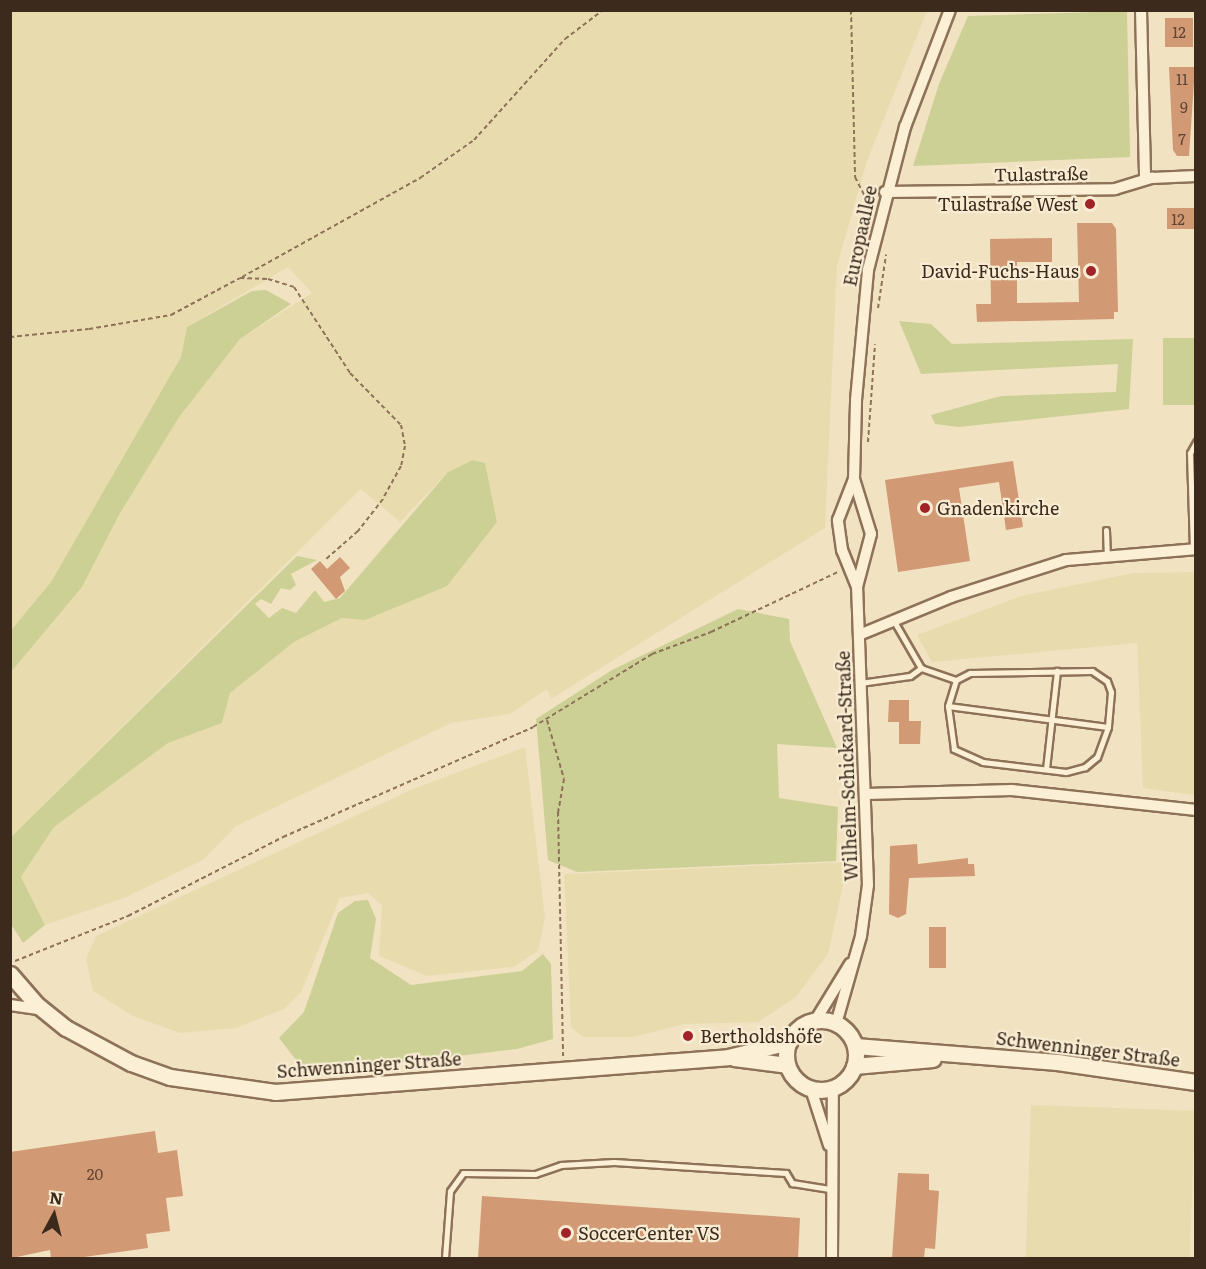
<!DOCTYPE html>
<html>
<head>
<meta charset="utf-8">
<style>
  body { margin:0 }
  #map { position:relative; width:1206px; height:1269px; overflow:hidden; background:#f1e2c2; font-family:Literata,serif }
  div>[style] { position:absolute }
  .farmland>* { inset:0; background:#e8dcaf; transform-origin:0 0 }
  .green>* { inset:0; background:#ccd095; transform-origin:0 0 }
  .building>* { inset:0; background:#d29975; transform-origin:0 0 }
  .path>* { height:2px; margin-top:-1px; transform-origin:0; background:repeating-linear-gradient(90deg,#8d7258 0 4.5px,transparent 0 7.5px) }
  .roads { filter:drop-shadow(2px 0 #8d7258) drop-shadow(-2px 0 #8d7258) drop-shadow(0 2px #8d7258) drop-shadow(0 -2px #8d7258) }
  .lane>* { height:5px; margin:-2.5px; padding:0 2.5px; transform-origin:2.5px; border-radius:2.5px; background:#fbefd6 }
  .street>* { height:10px; margin:-5px; padding:0 5px; transform-origin:5px; border-radius:5px; background:#fbefd6 }
  .secondary>* { height:15px; margin:-7.5px; padding:0 7.5px; transform-origin:7.5px; border-radius:7.5px; background:#fbefd6 }
  .secondary>.ring { margin:-7.5px; padding:0; box-sizing:content-box; background:none; border:15px solid #fbefd6; border-radius:50% }
  .dots>* { width:16px; height:16px; translate:-50% -50%; box-sizing:border-box; border:3px solid #f8ecd3; border-radius:50% }
  span { translate:-50% -50%; white-space:nowrap; text-align:center; line-height:1.15; -webkit-text-stroke:4.5px #f8ecd3; paint-order:stroke }
  .number-label { font-size:15px; color:#624633 }
  .number-label span { -webkit-text-stroke-width:0 }
  .street-label { font-size:18px; color:#3c2b1d }
  .poi-label { font-size:18px; color:#3c2b1d }
  .right { translate:-100% -50%; text-align:right }
  .left { translate:0 -50%; text-align:left }
  .frame { position:absolute; inset:0; border:12px solid #3c2b1d; pointer-events:none }
  .north { position:absolute; left:24px; top:1185px; width:60px; height:60px; -webkit-text-stroke:4px #f8ecd3; paint-order:stroke; rotate:7deg; font-size:16px; font-weight:700; line-height:24px; text-align:center; color:#3c2b1d }
  .north::after { content:''; display:block; margin:auto; width:21px; height:27px; background:#3c2b1d; clip-path:polygon(50% 0,100% 100%,50% 72%,0 100%) }
</style>
</head>
<body>
<div id="map">
  <div class="farmland">
    <i style="clip-path:polygon(11px 11px,927px 11px,867px 161px,837px 266px,825px 528px,551px 699px,547px 689px,510px 714px,451px 723px,236px 826px,203px 860px,124px 898px,45px 925px,21px 877px,54px 827px,168px 743px,222px 723px,230px 693px,294px 642px,342px 618px,365px 620px,497px 522px,485px 463px,473px 460px,448px 472px,400px 522px,361px 489px,11px 837px,11px 672px,82px 587px,119px 515px,178px 417px,240px 339px,312px 293px,288px 267px,187px 327px,181px 357px,51px 582px,11px 630px)"></i>
    <i style="clip-path:polygon(1195px 572px,1195px 795px,1143px 788px,1137px 643px,932px 662px,917px 635px,1021px 596px,1133px 573px)"></i>
    <i style="clip-path:polygon(525px 747px,545px 918px,538px 951px,513px 967px,427px 976px,379px 956px,382px 905px,368px 893px,340px 898px,301px 992px,284px 1009px,236px 1028px,180px 1033px,133px 1016px,93px 991px,86px 959px,96px 936px,413px 789px)"></i>
    <i style="clip-path:polygon(848px 862px,828px 954px,796px 997px,758px 1022px,685px 1024px,633px 1037px,583px 1037px,571px 1027px,564px 874px)"></i>
    <i style="left:1031px;top:1105px;width:164px;height:153px;rotate:2deg"></i>
  </div>
  <div class="green">
    <i style="clip-path:polygon(1127px 11px,1130px 157px,913px 166px,939px 84px,968px 16px)"></i>
    <i style="clip-path:polygon(266px 290px,291px 304px,240px 339px,179px 417px,119px 515px,82px 587px,11px 672px,11px 630px,51px 582px,181px 357px,187px 327px,252px 291px)"></i>
    <i style="clip-path:polygon(899px 321px,931px 324px,952px 344px,1133px 339px,1129px 409px,958px 427px,935px 424px,931px 415px,1001px 396px,1116px 392px,1118px 364px,921px 374px)"></i>
    <i style="left:1195px;top:338px;width:67px;height:32px;rotate:90deg"></i>
    <i style="clip-path:polygon(473px 460px,485px 463px,497px 522px,447px 586px,365px 620px,342px 618px,294px 642px,230px 693px,222px 723px,168px 743px,54px 827px,21px 877px,45px 925px,23px 943px,11px 924px,11px 837px,297px 556px,317px 560px,291px 574px,296px 585px,290px 590px,281px 588px,271px 604px,261px 599px,255px 604px,269px 618px,282px 608px,296px 613px,315px 590px,324px 602px,340px 598px,448px 472px)"></i>
    <i style="clip-path:polygon(738px 609px,789px 619px,790px 641px,837px 748px,777px 744px,779px 798px,838px 807px,836px 861px,577px 872px,548px 860px,536px 719px,612px 670px)"></i>
    <i style="clip-path:polygon(368px 900px,376px 919px,370px 958px,411px 985px,522px 971px,543px 954px,551px 964px,553px 1039px,517px 1049px,307px 1074px,279px 1038px,304px 1012px,338px 913px,355px 901px)"></i>
  </div>
  <div class="building">
    <i style="left:1165px;top:18px;width:28px;height:29px"></i>
    <i style="clip-path:polygon(1169px 67px,1195px 67px,1189px 156px,1177px 156px,1173px 150px)"></i>
    <i style="left:1196px;top:208px;width:21px;height:29px;rotate:90deg"></i>
    <i style="clip-path:polygon(1077px 223px,1112px 223px,1116px 229px,1118px 312px,1114px 312px,1114px 319px,977px 322px,976px 304px,991px 304px,990px 239px,1052px 238px,1052px 262px,1017px 262px,1017px 303px,1079px 302px)"></i>
    <i style="clip-path:polygon(1013px 461px,1023px 527px,1006px 530px,999px 482px,959px 488px,970px 561px,898px 572px,885px 480px)"></i>
    <i style="clip-path:polygon(340px 557px,350px 568px,340px 577px,345px 591px,336px 599px,311px 569px,320px 561px,327px 569px)"></i>
    <i style="clip-path:polygon(889px 700px,909px 700px,909px 721px,921px 721px,920px 744px,899px 744px,899px 722px,888px 722px)"></i>
    <i style="clip-path:polygon(917px 844px,918px 864px,968px 858px,968px 864px,974px 864px,975px 876px,909px 878px,906px 914px,898px 918px,889px 914px,890px 846px)"></i>
    <i style="left:929px;top:927px;width:17px;height:41px"></i>
    <i style="clip-path:polygon(155px 1131px,158px 1153px,177px 1150px,183px 1196px,166px 1198px,170px 1231px,146px 1234px,148px 1248px,77px 1258px,51px 1258px,50px 1250px,12px 1258px,10px 1152px)"></i>
    <i style="clip-path:polygon(898px 1173px,929px 1174px,929px 1190px,939px 1191px,935px 1249px,925px 1248px,924px 1258px,892px 1258px)"></i>
    <i style="clip-path:polygon(482px 1196px,800px 1218px,798px 1258px,478px 1258px)"></i>
  </div>
  <div class="path">
    <i style="left:851px;top:10px;width:167px;rotate:88.6deg"></i>
    <i style="left:855px;top:177px;width:22px;rotate:63deg"></i>
    <i style="left:865px;top:197px;width:9px;rotate:-13deg"></i>
    <i style="left:242px;top:277px;width:204px;rotate:-29.1deg"></i>
    <i style="left:420px;top:178px;width:66px;rotate:-35.1deg"></i>
    <i style="left:474px;top:140px;width:136px;rotate:-48deg"></i>
    <i style="left:565px;top:39px;width:48px;rotate:-37.3deg"></i>
    <i style="left:878px;top:308px;width:54px;rotate:-81.4deg"></i>
    <i style="left:10px;top:337px;width:79px;rotate:-5.8deg"></i>
    <i style="left:89px;top:329px;width:83px;rotate:-9.7deg"></i>
    <i style="left:171px;top:315px;width:78px;rotate:-28.2deg"></i>
    <i style="left:240px;top:278px;width:28px;rotate:2deg"></i>
    <i style="left:268px;top:279px;width:27px;rotate:17deg"></i>
    <i style="left:294px;top:287px;width:103px;rotate:56.9deg"></i>
    <i style="left:350px;top:373px;width:73px;rotate:45.6deg"></i>
    <i style="left:401px;top:425px;width:21px;rotate:79deg"></i>
    <i style="left:405px;top:446px;width:20px;rotate:101deg"></i>
    <i style="left:401px;top:466px;width:38px;rotate:119deg"></i>
    <i style="left:383px;top:499px;width:41px;rotate:128deg"></i>
    <i style="left:358px;top:531px;width:44px;rotate:138.7deg"></i>
    <i style="left:868px;top:442px;width:98px;rotate:-85.9deg"></i>
    <i style="left:547px;top:720px;width:61px;rotate:73.9deg"></i>
    <i style="left:564px;top:779px;width:34px;rotate:100deg"></i>
    <i style="left:558px;top:812px;width:244px;rotate:88.8deg"></i>
    <i style="left:15px;top:961px;width:122px;rotate:-21.7deg"></i>
    <i style="left:128px;top:916px;width:174px;rotate:-27deg"></i>
    <i style="left:283px;top:837px;width:273px;rotate:-23.7deg"></i>
    <i style="left:533px;top:727px;width:140px;rotate:-31.5deg"></i>
    <i style="left:652px;top:654px;width:63px;rotate:-20.4deg"></i>
    <i style="left:711px;top:632px;width:140px;rotate:-25.3deg"></i>
  </div>
  <div class="roads">
    <div class="lane">
      <i style="left:1106px;top:530px;width:24px;rotate:88deg"></i>
      <i style="left:1193px;top:549px;width:96px;rotate:-91.8deg"></i>
      <i style="left:1190px;top:453px;width:13px;rotate:-61deg"></i>
      <i style="left:921px;top:668px;width:37px;rotate:19deg"></i>
      <i style="left:1092px;top:671px;width:18px;rotate:34deg"></i>
      <i style="left:1107px;top:681px;width:12px;rotate:70deg"></i>
      <i style="left:1111px;top:692px;width:35px;rotate:95deg"></i>
      <i style="left:1108px;top:727px;width:32px;rotate:110deg"></i>
      <i style="left:1097px;top:757px;width:16px;rotate:140deg"></i>
      <i style="left:1085px;top:767px;width:20px;rotate:165deg"></i>
      <i style="left:1066px;top:772px;width:84px;rotate:-173.1deg"></i>
      <i style="left:983px;top:762px;width:32px;rotate:-156deg"></i>
      <i style="left:954px;top:749px;width:43px;rotate:-97.9deg"></i>
      <i style="left:948px;top:706px;width:27px;rotate:-73deg"></i>
      <i style="left:956px;top:680px;width:16px;rotate:-27deg"></i>
      <i style="left:970px;top:673px;width:122px;rotate:-0.9deg"></i>
      <i style="left:860px;top:683px;width:50px;rotate:-8deg"></i>
      <i style="left:910px;top:676px;width:14px;rotate:-36deg"></i>
      <i style="left:921px;top:668px;width:52px;rotate:-120deg"></i>
      <i style="left:948px;top:706px;width:161px;rotate:7.5deg"></i>
      <i style="left:1046px;top:769px;width:99px;rotate:-83.6deg"></i>
      <i style="left:445px;top:1258px;width:67px;rotate:-85.7deg"></i>
      <i style="left:450px;top:1191px;width:22px;rotate:-54deg"></i>
      <i style="left:463px;top:1173px;width:72px;rotate:0.8deg"></i>
      <i style="left:535px;top:1174px;width:28px;rotate:-19deg"></i>
      <i style="left:561px;top:1165px;width:53px;rotate:-3.2deg"></i>
      <i style="left:614px;top:1162px;width:172px;rotate:3.7deg"></i>
      <i style="left:786px;top:1173px;width:12px;rotate:59deg"></i>
      <i style="left:792px;top:1183px;width:38px;rotate:9deg"></i>
    </div>
    <div class="street">
      <i style="left:1141px;top:10px;width:169px;rotate:88.6deg"></i>
      <i style="left:885px;top:192px;width:230px;rotate:-0.7deg"></i>
      <i style="left:1115px;top:189px;width:39px;rotate:-17deg"></i>
      <i style="left:1152px;top:178px;width:44px;rotate:-2.6deg"></i>
      <i style="left:857px;top:587px;width:40px;rotate:-112deg"></i>
      <i style="left:842px;top:550px;width:30px;rotate:-98deg"></i>
      <i style="left:838px;top:520px;width:44px;rotate:-68.7deg"></i>
      <i style="left:854px;top:479px;width:79px;rotate:-88.5deg"></i>
      <i style="left:856px;top:400px;width:131px;rotate:-84.7deg"></i>
      <i style="left:868px;top:270px;width:148px;rotate:-75.5deg"></i>
      <i style="left:905px;top:127px;width:125px;rotate:-69deg"></i>
      <i style="left:859px;top:635px;width:100px;rotate:-22.4deg"></i>
      <i style="left:951px;top:597px;width:121px;rotate:-17.8deg"></i>
      <i style="left:1066px;top:560px;width:130px;rotate:-4.8deg"></i>
      <i style="left:866px;top:794px;width:146px;rotate:-1.6deg"></i>
      <i style="left:1012px;top:790px;width:185px;rotate:6.2deg"></i>
      <i style="left:10px;top:1005px;width:30px;rotate:8deg"></i>
      <i style="left:815px;top:1021px;width:67px;rotate:-58.4deg"></i>
      <i style="left:836px;top:1024px;width:91px;rotate:-74.1deg"></i>
      <i style="left:861px;top:936px;width:51px;rotate:-82.2deg"></i>
      <i style="left:868px;top:885px;width:298px;rotate:-92.1deg"></i>
      <i style="left:857px;top:587px;width:55px;rotate:-75.2deg"></i>
      <i style="left:871px;top:534px;width:58px;rotate:-107.2deg"></i>
      <i style="left:811px;top:1089px;width:59px;rotate:72.2deg"></i>
      <i style="left:832px;top:1258px;width:170px;rotate:-89.7deg"></i>
    </div>
    <div class="secondary">
      <i style="left:10px;top:974px;width:40px;rotate:49deg"></i>
      <i style="left:36px;top:1004px;width:38px;rotate:39deg"></i>
      <i style="left:66px;top:1028px;width:74px;rotate:28.3deg"></i>
      <i style="left:131px;top:1063px;width:41px;rotate:19.7deg"></i>
      <i style="left:170px;top:1077px;width:106px;rotate:8.1deg"></i>
      <i style="left:275px;top:1092px;width:454px;rotate:-4.4deg"></i>
      <i style="left:728px;top:1057px;width:63px;rotate:-13.8deg"></i>
      <i class="ring" style="left:786px;top:1020px;width:55px;height:55px"></i>
      <i style="left:855px;top:1046px;width:203px;rotate:4.5deg"></i>
      <i style="left:1057px;top:1062px;width:140px;rotate:8.2deg"></i>
      <i style="left:734px;top:1058px;width:53px;rotate:7.5deg"></i>
      <i style="left:854px;top:1066px;width:79px;rotate:-5.1deg"></i>
    </div>
  </div>
  <div class="dots">
    <i style="left:1090px;top:204px;background:#a12328"></i>
    <i style="left:1091px;top:271px;background:#a12328"></i>
    <i style="left:925px;top:508px;background:#a12328"></i>
    <i style="left:688px;top:1036px;background:#a12328"></i>
    <i style="left:566px;top:1233px;background:#a12328"></i>
  </div>
  <div class="number-label">
    <span style="left:1179px;top:32px">12</span>
    <span style="left:1182px;top:79px">11</span>
    <span style="left:1184px;top:107px">9</span>
    <span style="left:1182px;top:139px">7</span>
    <span style="left:1178px;top:219px">12</span>
    <span style="left:95px;top:1174px">20</span>
  </div>
  <div class="street-label">
    <span style="left:1041px;top:174px;rotate:-1deg">Tulastraße</span>
    <span style="left:860px;top:236px;rotate:-78deg">Europaallee</span>
    <span style="left:847px;top:766px;rotate:-92deg">Wilhelm-Schickard-Straße</span>
    <span style="left:1088px;top:1049px;rotate:7deg">Schwenninger Straße</span>
    <span style="left:369px;top:1065px;rotate:-4deg">Schwenninger Straße</span>
  </div>
  <div class="poi-label">
    <span class="right" style="left:1078px;top:204px">Tulastraße West</span>
    <span class="right" style="left:1079px;top:271px">David-Fuchs-Haus</span>
    <span class="left" style="left:937px;top:508px">Gnadenkirche</span>
    <span class="left" style="left:700px;top:1036px">Bertholdshöfe</span>
    <span class="left" style="left:578px;top:1233px">SoccerCenter VS</span>
  </div>
  <div class="frame"></div>
  <div class="north">N</div>
</div>
</body>
</html>
